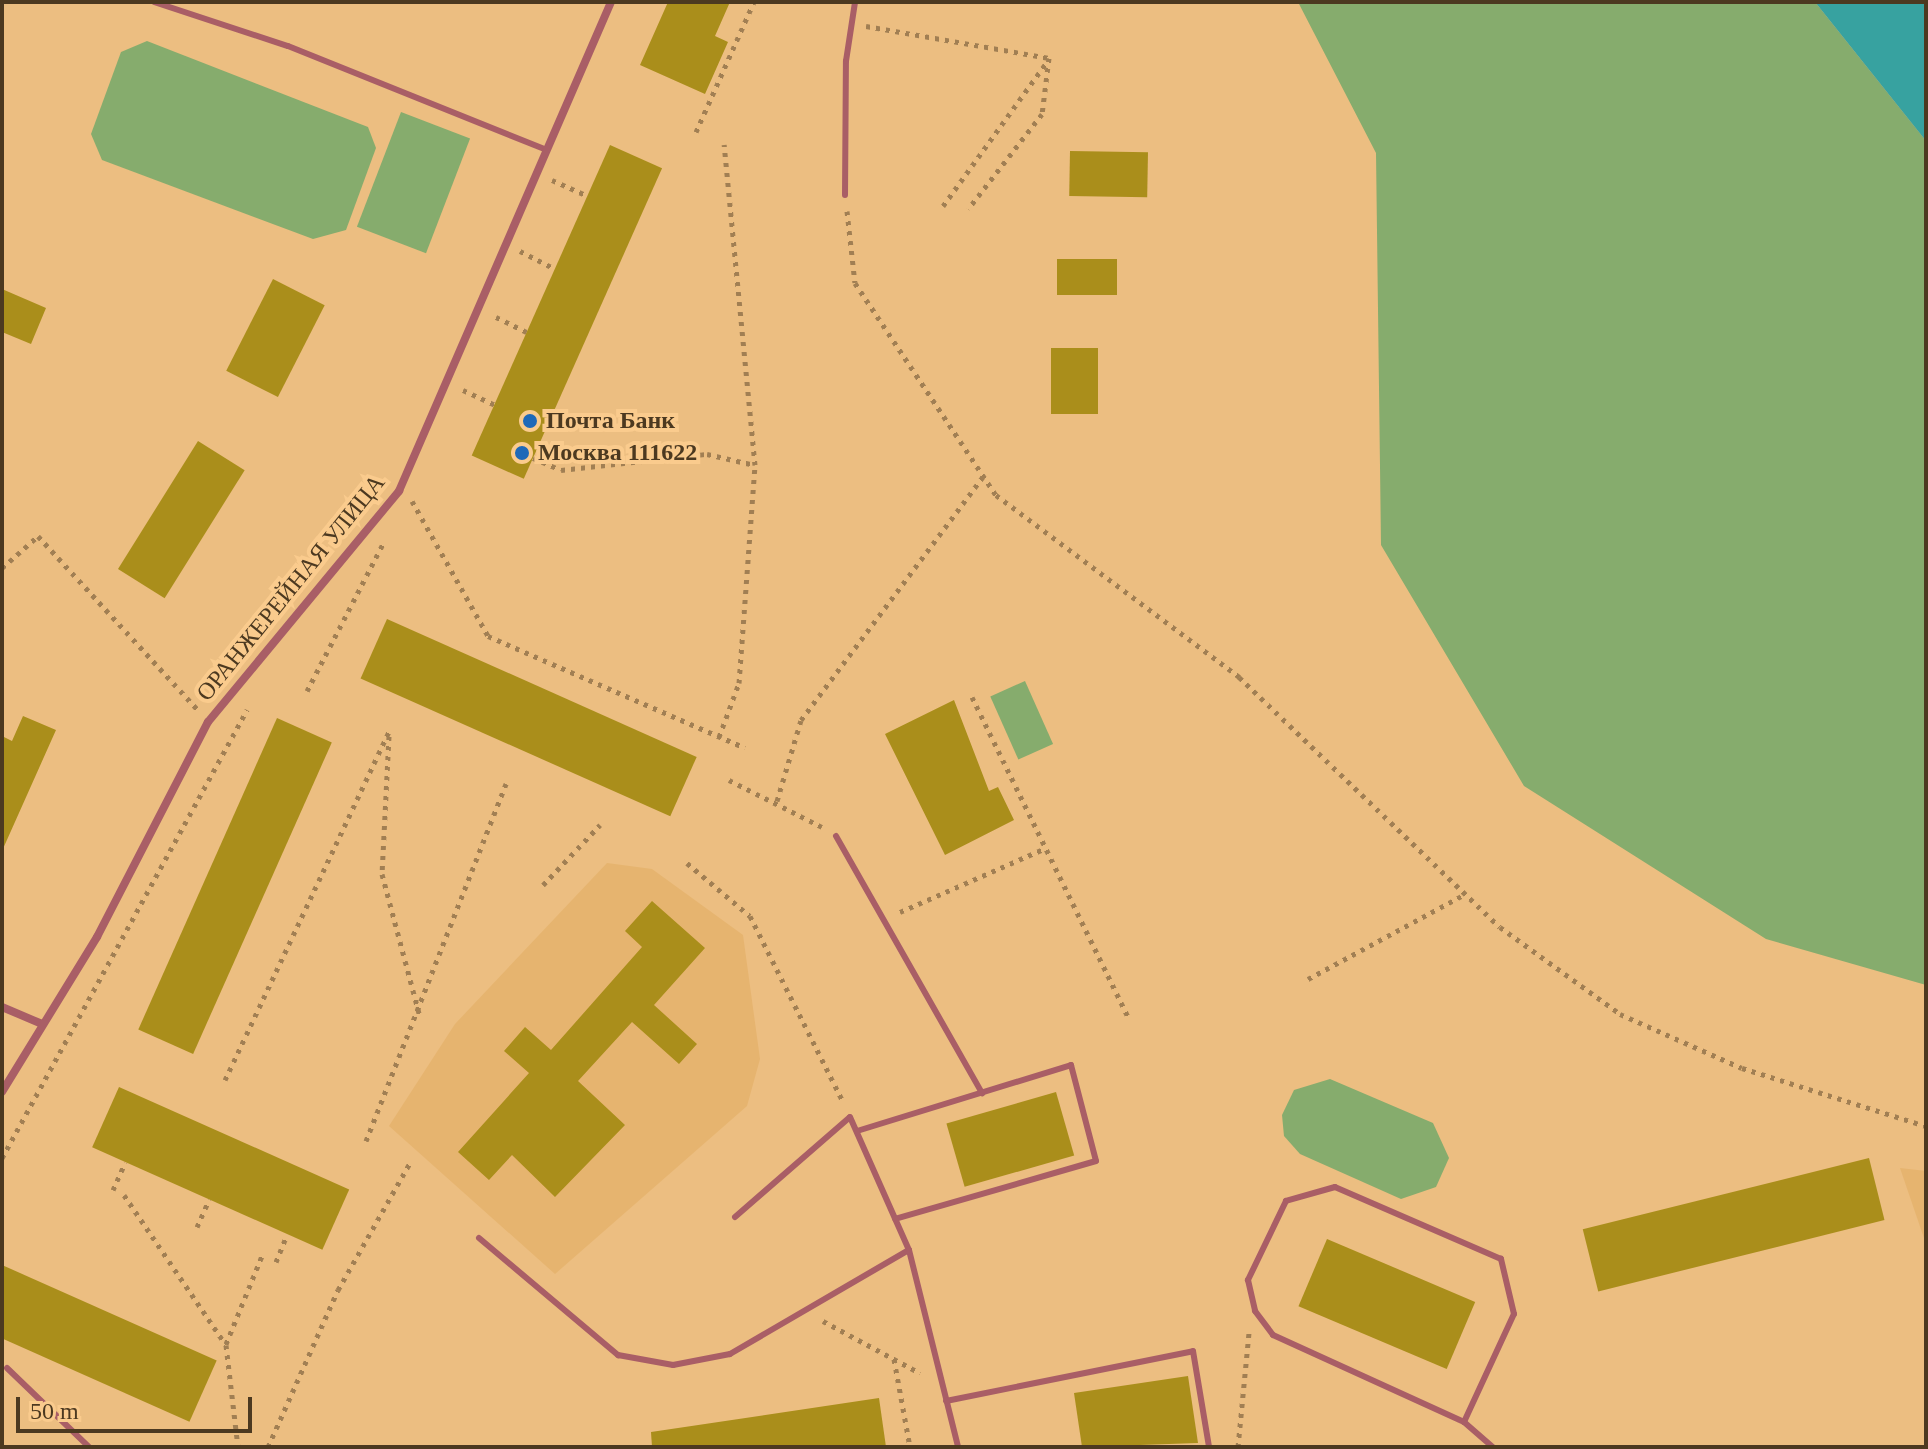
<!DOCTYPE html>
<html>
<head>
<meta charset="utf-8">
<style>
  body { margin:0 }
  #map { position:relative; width:1928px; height:1449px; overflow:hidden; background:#ecbe81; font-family:Georgia,serif }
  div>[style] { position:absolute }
  .built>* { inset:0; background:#e6b46f }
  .green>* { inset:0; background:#86ac6d; transform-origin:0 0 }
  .water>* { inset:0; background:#37a2a0 }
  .building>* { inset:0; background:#aa8e1b; transform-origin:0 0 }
  .path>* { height:5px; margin-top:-2.5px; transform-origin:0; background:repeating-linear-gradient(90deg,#a17f53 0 4px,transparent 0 10px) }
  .service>* { height:6px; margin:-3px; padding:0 3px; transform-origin:3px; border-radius:3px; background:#a95e66 }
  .minor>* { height:8px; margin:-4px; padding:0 4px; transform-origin:4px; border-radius:4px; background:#a95e66 }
  .dots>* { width:22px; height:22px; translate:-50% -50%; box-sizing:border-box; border:4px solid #facb8d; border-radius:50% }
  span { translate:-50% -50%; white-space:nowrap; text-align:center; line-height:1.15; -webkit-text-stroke:8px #facb8d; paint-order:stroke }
  .poi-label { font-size:24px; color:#4c3920; font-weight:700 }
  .left { translate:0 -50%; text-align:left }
  .street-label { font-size:24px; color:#4c3920 }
  .frame { position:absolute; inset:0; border:4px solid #4c3920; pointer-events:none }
  .scale { position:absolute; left:16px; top:1397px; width:236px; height:36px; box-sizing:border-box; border:4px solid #4c3920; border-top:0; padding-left:10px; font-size:24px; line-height:28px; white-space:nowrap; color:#4c3920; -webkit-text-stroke:6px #facb8d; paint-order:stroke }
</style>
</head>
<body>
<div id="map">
  <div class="built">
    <i style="clip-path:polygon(607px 863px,652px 869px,743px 935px,760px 1059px,747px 1106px,555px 1274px,389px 1126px,455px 1024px)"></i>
    <i style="clip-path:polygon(1900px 1168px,1926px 1171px,1926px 1244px)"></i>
  </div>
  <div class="green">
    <i style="clip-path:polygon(1298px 2px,1815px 2px,1926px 141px,1926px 985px,1766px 939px,1524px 786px,1381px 545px,1376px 153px)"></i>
    <i style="clip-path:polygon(147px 41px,368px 127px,376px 148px,346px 230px,313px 239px,102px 160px,91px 134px,121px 52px)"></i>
    <i style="left:401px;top:112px;width:74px;height:123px;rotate:21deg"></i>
    <i style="left:1025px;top:681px;width:69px;height:38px;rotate:66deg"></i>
    <i style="clip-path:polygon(1330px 1079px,1433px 1123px,1449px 1158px,1436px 1187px,1401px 1199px,1300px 1154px,1284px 1136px,1282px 1115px,1294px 1090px)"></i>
  </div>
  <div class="water">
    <i style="clip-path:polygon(1815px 2px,1926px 2px,1926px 141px)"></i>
  </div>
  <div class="building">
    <i style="clip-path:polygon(668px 2px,730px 2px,715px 36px,728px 42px,705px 94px,640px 65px)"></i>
    <i style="left:610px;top:145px;width:57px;height:340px;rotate:24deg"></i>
    <i style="left:1070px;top:151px;width:78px;height:45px;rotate:1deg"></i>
    <i style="left:1057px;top:259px;width:60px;height:36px"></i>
    <i style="left:273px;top:279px;width:58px;height:103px;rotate:27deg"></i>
    <i style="clip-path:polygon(2px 289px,46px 308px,31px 344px,2px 332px)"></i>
    <i style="left:1051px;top:348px;width:47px;height:66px"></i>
    <i style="left:198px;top:441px;width:55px;height:151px;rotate:32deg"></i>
    <i style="left:387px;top:619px;width:339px;height:65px;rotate:24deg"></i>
    <i style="clip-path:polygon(954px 700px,989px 791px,998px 787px,1014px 820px,945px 855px,885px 734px)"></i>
    <i style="clip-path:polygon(23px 716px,56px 730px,2px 851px,2px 736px,12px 741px)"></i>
    <i style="left:277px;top:718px;width:60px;height:341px;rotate:24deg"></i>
    <i style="clip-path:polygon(652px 901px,705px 948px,654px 1005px,697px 1044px,679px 1064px,632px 1022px,578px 1081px,625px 1125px,555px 1197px,512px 1155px,489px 1180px,458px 1152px,529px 1073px,504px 1051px,525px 1027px,551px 1050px,642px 947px,625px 931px)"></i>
    <i style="left:119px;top:1087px;width:252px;height:66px;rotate:24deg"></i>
    <i style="left:1056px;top:1092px;width:66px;height:114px;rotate:74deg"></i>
    <i style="left:1869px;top:1158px;width:64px;height:295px;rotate:76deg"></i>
    <i style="left:1327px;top:1239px;width:161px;height:73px;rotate:23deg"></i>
    <i style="left:2px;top:1265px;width:235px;height:67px;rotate:24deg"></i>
    <i style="clip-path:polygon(1188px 1376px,1198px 1443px,1082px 1447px,1074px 1393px)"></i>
    <i style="clip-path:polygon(879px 1398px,886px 1447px,652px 1447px,651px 1432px)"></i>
  </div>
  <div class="path">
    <i style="left:866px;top:26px;width:186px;rotate:9.9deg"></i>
    <i style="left:1049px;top:58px;width:56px;rotate:97.1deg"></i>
    <i style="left:1042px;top:114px;width:120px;rotate:127.9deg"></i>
    <i style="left:696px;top:132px;width:142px;rotate:-66deg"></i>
    <i style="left:552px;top:180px;width:39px;rotate:24deg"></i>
    <i style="left:943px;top:206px;width:181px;rotate:-54.2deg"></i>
    <i style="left:847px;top:211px;width:72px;rotate:83.7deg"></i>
    <i style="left:855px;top:283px;width:255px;rotate:56.4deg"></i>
    <i style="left:996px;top:495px;width:304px;rotate:36.8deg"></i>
    <i style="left:1239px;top:677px;width:361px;rotate:43.8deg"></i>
    <i style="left:1500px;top:927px;width:148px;rotate:35.9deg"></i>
    <i style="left:1620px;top:1014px;width:133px;rotate:23.9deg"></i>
    <i style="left:1742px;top:1068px;width:193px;rotate:17.5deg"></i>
    <i style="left:520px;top:251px;width:39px;rotate:27deg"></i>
    <i style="left:496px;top:317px;width:34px;rotate:26deg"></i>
    <i style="left:463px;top:390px;width:35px;rotate:25deg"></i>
    <i style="left:533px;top:458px;width:30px;rotate:23deg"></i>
    <i style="left:561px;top:470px;width:147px;rotate:-6.3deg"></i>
    <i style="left:707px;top:454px;width:49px;rotate:12.9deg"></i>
    <i style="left:412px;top:501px;width:155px;rotate:60.6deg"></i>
    <i style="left:488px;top:636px;width:280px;rotate:23.5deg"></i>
    <i style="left:2px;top:568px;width:48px;rotate:-41.6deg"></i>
    <i style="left:38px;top:536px;width:235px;rotate:47.4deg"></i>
    <i style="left:307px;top:691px;width:165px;rotate:-62.7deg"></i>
    <i style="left:972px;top:697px;width:356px;rotate:64deg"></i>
    <i style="left:389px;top:736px;width:138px;rotate:92.9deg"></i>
    <i style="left:382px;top:874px;width:148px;rotate:75.1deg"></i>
    <i style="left:719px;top:737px;width:58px;rotate:-69.7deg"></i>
    <i style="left:739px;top:683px;width:219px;rotate:-85.8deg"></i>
    <i style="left:755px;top:465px;width:322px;rotate:-95.5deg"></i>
    <i style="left:729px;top:780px;width:104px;rotate:26.8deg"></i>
    <i style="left:777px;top:801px;width:84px;rotate:-73.5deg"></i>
    <i style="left:801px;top:720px;width:304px;rotate:-53.2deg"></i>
    <i style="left:687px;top:863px;width:82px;rotate:40.1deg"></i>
    <i style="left:750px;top:916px;width:208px;rotate:63.4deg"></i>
    <i style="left:543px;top:885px;width:83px;rotate:-46.5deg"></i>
    <i style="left:900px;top:912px;width:159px;rotate:-23.7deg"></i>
    <i style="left:1308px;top:979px;width:179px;rotate:-28.4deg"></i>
    <i style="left:225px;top:1080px;width:386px;rotate:-64.8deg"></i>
    <i style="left:366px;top:1141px;width:384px;rotate:-68.6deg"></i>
    <i style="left:2px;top:1158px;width:511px;rotate:-61.33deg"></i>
    <i style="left:113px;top:1190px;width:30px;rotate:-66deg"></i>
    <i style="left:124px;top:1195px;width:181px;rotate:55.8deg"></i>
    <i style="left:226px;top:1345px;width:103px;rotate:83.3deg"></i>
    <i style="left:197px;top:1227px;width:30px;rotate:-66deg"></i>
    <i style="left:276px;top:1262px;width:29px;rotate:-68deg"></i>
    <i style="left:823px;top:1321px;width:110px;rotate:28.2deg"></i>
    <i style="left:226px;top:1344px;width:95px;rotate:-67.8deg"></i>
    <i style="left:894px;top:1359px;width:89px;rotate:79.7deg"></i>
    <i style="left:268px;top:1447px;width:172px;rotate:-66deg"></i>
    <i style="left:338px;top:1290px;width:148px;rotate:-60.5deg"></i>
    <i style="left:1238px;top:1447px;width:115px;rotate:-84.5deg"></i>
  </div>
  <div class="service">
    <i style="left:154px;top:2px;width:141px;rotate:18.2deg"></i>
    <i style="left:288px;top:46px;width:279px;rotate:21.9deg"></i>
    <i style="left:845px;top:195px;width:134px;rotate:-89.6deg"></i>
    <i style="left:846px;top:61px;width:60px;rotate:-81.3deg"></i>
    <i style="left:836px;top:836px;width:296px;rotate:60.4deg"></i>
    <i style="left:857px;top:1131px;width:224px;rotate:-17.1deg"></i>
    <i style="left:1071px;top:1065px;width:99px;rotate:75.4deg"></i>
    <i style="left:1096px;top:1161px;width:209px;rotate:163.9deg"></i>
    <i style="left:735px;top:1217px;width:152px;rotate:-41deg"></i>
    <i style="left:850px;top:1117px;width:145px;rotate:66.1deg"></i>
    <i style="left:479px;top:1238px;width:182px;rotate:40.1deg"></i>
    <i style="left:618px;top:1355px;width:56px;rotate:10.3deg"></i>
    <i style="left:673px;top:1365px;width:58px;rotate:-10.9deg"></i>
    <i style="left:730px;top:1354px;width:207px;rotate:-30.2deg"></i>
    <i style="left:909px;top:1250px;width:203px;rotate:76deg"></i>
    <i style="left:7px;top:1368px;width:114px;rotate:43.9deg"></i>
    <i style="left:946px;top:1401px;width:252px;rotate:-11.4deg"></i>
    <i style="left:1193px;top:1351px;width:97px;rotate:80.5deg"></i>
    <i style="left:1464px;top:1422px;width:119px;rotate:-65.2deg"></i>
    <i style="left:1514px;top:1314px;width:57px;rotate:-103.3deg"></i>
    <i style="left:1501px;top:1259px;width:181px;rotate:-156.6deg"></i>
    <i style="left:1335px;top:1187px;width:51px;rotate:164.1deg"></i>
    <i style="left:1286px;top:1201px;width:88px;rotate:115.7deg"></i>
    <i style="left:1248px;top:1280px;width:32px;rotate:77deg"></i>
    <i style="left:1255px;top:1311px;width:30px;rotate:53deg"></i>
    <i style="left:1273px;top:1335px;width:210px;rotate:24.5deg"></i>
    <i style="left:1464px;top:1422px;width:38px;rotate:41deg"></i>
  </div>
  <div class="minor">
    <i style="left:2px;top:1007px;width:43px;rotate:23deg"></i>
    <i style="left:2px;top:1092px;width:182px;rotate:-58.5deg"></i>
    <i style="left:97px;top:937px;width:242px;rotate:-62.7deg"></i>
    <i style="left:208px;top:722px;width:300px;rotate:-50.4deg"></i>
    <i style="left:399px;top:491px;width:533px;rotate:-66.56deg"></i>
  </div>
  <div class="dots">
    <i style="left:530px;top:421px;background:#1f69b8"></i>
    <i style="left:522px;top:453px;background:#1f69b8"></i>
  </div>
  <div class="poi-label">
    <span class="left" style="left:546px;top:421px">Почта Банк</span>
    <span class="left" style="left:538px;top:453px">Москва 111622</span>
  </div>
  <div class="street-label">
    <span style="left:291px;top:588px;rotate:-51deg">ОРАНЖЕРЕЙНАЯ УЛИЦА</span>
  </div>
  <div class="frame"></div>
  <div class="scale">50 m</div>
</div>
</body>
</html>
